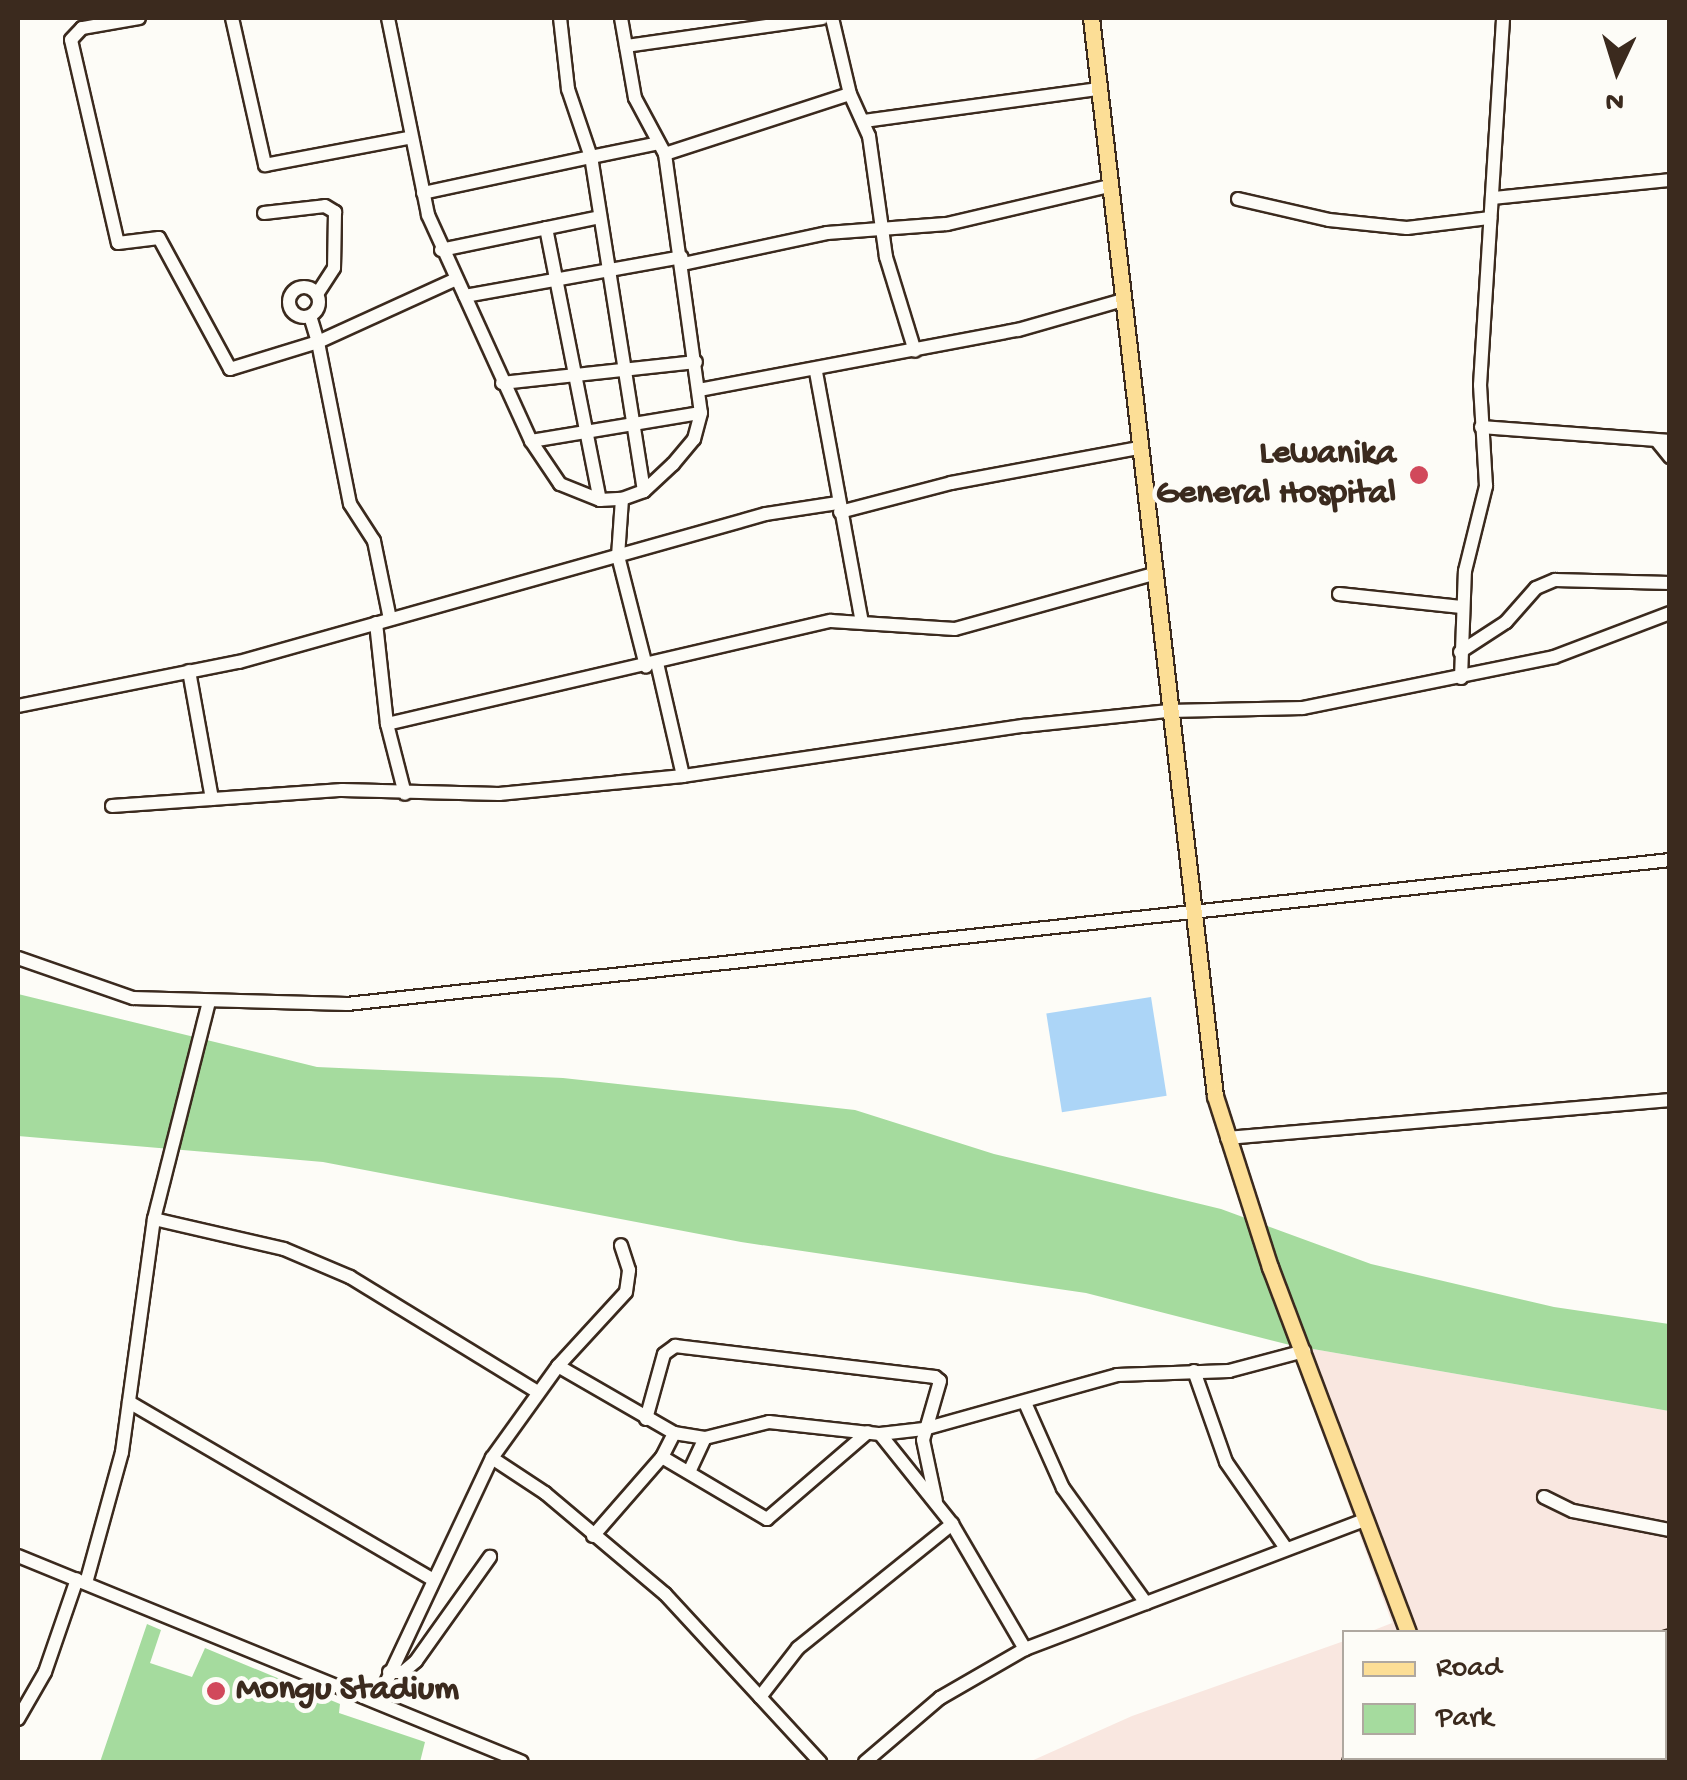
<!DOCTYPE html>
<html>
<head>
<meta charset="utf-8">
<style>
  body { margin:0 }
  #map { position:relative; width:1687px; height:1780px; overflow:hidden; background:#fdfcf7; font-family:"Gochi Hand",sans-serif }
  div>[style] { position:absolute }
  .built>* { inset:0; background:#f9e7e0 }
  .green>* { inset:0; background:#a5db9e }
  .water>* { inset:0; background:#acd5f7; transform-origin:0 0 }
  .roads { filter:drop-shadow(2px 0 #3b2a1e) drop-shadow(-2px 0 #3b2a1e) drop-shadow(0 2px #3b2a1e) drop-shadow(0 -2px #3b2a1e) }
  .minor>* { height:12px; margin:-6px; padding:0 6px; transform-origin:6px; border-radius:6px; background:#fdfcf7 }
  .minor>.ring { margin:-6px; padding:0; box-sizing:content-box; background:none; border:12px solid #fdfcf7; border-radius:50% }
  .major>* { height:15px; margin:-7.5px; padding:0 7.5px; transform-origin:7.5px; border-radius:7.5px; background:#fcde96 }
  .dots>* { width:28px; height:28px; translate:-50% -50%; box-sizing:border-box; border:5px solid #fdfcf7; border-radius:50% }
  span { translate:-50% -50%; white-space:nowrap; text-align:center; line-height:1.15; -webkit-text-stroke:9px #fdfcf7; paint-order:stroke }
  .poi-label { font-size:35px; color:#3b2a1e; font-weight:700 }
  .right { translate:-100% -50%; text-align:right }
  .left { translate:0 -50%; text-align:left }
  .frame { position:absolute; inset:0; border:20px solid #3b2a1e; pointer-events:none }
  .legend { position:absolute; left:1342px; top:1630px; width:325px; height:130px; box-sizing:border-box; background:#fdfcf7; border:2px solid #afa8a0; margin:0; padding:12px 18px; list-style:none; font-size:30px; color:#3b2a1e }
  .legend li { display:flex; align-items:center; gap:20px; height:50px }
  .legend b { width:50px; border:2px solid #afa8a0 }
  .north { position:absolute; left:1567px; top:20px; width:100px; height:100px; -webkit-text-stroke:8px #fdfcf7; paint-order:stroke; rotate:184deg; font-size:28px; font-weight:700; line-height:40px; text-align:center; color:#3b2a1e }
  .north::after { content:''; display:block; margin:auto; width:35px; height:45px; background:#3b2a1e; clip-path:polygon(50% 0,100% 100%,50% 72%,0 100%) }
</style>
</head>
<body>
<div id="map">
  <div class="built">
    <i style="clip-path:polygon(1290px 1345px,1669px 1411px,1669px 1751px,1665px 1754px,1664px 1632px,1369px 1632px,1392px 1623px)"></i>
    <i style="clip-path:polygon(1344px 1641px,1344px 1758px,1656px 1758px,1029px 1762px,1132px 1716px)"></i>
  </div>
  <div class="green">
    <i style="clip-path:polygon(18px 994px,317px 1067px,563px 1078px,855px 1110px,994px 1154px,1221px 1209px,1371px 1264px,1554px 1307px,1669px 1324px,1669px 1411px,1290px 1345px,1086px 1293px,741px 1242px,323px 1162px,18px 1136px)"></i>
    <i style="clip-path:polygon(147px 1624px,161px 1630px,150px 1663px,192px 1677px,205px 1648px,340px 1704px,339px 1713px,425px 1742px,420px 1762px,100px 1762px)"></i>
  </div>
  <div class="water">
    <i style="left:1151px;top:997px;width:100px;height:106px;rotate:81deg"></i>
  </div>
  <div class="roads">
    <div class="minor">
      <i style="left:139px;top:18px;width:58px;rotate:170deg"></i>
      <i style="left:82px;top:28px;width:16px;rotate:133deg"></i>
      <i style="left:71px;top:40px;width:208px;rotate:77deg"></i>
      <i style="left:118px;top:243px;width:41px;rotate:-7deg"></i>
      <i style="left:159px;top:238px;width:149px;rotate:61.5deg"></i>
      <i style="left:230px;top:369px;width:92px;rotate:-17.1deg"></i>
      <i style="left:318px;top:342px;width:27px;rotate:-107deg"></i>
      <i style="left:232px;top:18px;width:151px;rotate:77.3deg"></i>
      <i style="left:265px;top:165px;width:146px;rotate:-10.7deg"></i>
      <i style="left:388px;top:18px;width:201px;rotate:78.5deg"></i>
      <i style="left:428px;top:215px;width:248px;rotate:65.5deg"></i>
      <i style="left:531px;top:441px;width:172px;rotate:-9.4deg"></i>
      <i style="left:621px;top:18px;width:81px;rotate:80.1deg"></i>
      <i style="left:635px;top:98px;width:64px;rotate:61.8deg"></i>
      <i style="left:665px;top:154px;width:261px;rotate:82.1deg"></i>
      <i style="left:701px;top:413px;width:27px;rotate:105deg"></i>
      <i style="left:694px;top:439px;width:33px;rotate:130deg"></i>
      <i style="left:673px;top:464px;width:40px;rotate:137deg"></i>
      <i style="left:644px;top:491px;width:23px;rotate:160deg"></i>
      <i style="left:622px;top:499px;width:57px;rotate:94deg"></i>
      <i style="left:618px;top:556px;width:114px;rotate:75.7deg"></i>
      <i style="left:832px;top:18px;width:78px;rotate:76.7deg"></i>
      <i style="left:850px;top:94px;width:46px;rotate:65.7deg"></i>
      <i style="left:869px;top:136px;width:122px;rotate:82deg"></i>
      <i style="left:886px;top:257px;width:98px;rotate:72.9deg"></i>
      <i style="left:626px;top:46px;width:198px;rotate:-8.1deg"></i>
      <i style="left:864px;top:121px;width:237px;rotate:-7.8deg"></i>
      <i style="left:665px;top:154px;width:194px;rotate:-18deg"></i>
      <i style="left:423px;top:193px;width:172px;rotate:-12.1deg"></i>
      <i style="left:591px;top:157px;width:72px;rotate:-108.7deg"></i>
      <i style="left:568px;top:89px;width:71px;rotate:-96.4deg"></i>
      <i style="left:1493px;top:198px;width:178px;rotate:-5.8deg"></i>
      <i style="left:1238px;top:199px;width:93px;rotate:13deg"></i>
      <i style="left:1329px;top:220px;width:78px;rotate:5.9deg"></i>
      <i style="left:1407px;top:228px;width:84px;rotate:-6.9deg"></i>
      <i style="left:264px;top:213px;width:61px;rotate:-6.5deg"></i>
      <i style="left:325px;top:206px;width:12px;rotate:31deg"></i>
      <i style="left:335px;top:212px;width:56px;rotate:91deg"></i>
      <i style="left:334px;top:268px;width:31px;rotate:123deg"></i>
      <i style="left:546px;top:228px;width:277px;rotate:78.8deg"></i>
      <i style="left:441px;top:250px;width:162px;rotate:-11.7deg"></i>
      <i style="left:683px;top:264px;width:147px;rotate:-12.1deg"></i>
      <i style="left:827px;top:233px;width:120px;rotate:-4.3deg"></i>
      <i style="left:947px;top:224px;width:166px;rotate:-13.2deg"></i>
      <i class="ring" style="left:289px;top:287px;width:18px;height:18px"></i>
      <i style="left:465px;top:296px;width:220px;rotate:-10.2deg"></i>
      <i style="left:816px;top:372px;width:254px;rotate:79.6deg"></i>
      <i style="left:502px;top:383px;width:195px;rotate:-6.2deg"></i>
      <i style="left:699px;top:390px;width:325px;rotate:-10.7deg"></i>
      <i style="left:1018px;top:330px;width:106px;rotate:-15.9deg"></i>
      <i style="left:1481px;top:427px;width:190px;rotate:4.2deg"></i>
      <i style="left:531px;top:441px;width:52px;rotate:56deg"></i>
      <i style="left:560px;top:484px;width:43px;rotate:21.8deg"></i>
      <i style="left:600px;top:500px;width:22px;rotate:-3deg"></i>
      <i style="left:1657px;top:441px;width:21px;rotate:51deg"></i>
      <i style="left:644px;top:491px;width:338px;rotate:-99deg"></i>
      <i style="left:591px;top:157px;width:69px;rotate:-11.6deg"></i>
      <i style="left:840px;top:512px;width:115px;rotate:-14.6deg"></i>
      <i style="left:951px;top:483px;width:190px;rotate:-10.6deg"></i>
      <i style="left:1339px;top:594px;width:123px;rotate:6.1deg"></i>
      <i style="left:390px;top:619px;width:80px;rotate:-101.6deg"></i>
      <i style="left:374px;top:541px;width:44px;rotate:-123deg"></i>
      <i style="left:350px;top:504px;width:165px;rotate:-101.2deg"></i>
      <i style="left:318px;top:342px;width:152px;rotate:-24.5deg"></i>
      <i style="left:376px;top:623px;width:102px;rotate:83.8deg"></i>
      <i style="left:387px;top:724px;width:72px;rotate:75.6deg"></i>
      <i style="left:1460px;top:652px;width:55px;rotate:-33.1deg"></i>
      <i style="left:1506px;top:622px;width:45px;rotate:-48.6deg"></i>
      <i style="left:1536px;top:588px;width:21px;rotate:-23deg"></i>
      <i style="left:1555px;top:580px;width:115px;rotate:1.5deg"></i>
      <i style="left:657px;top:663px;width:116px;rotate:77deg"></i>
      <i style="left:189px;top:671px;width:130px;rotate:79.8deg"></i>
      <i style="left:1461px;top:678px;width:107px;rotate:-87.9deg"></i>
      <i style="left:1465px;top:571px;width:88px;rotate:-76.1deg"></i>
      <i style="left:1486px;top:486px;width:101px;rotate:-93.4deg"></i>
      <i style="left:1480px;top:385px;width:368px;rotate:-86.4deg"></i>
      <i style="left:18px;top:706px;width:225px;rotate:-11.3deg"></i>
      <i style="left:239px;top:662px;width:547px;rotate:-15.69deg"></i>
      <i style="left:766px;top:514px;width:73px;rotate:-8.7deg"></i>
      <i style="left:387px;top:724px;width:456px;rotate:-13.1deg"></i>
      <i style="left:831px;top:621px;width:124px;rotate:3.7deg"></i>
      <i style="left:955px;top:629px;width:205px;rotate:-15.5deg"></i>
      <i style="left:112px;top:806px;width:231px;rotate:-4deg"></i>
      <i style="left:342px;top:790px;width:157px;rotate:1.5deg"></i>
      <i style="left:499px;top:794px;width:185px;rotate:-5.6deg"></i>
      <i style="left:683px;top:776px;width:344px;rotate:-8.4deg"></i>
      <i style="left:1023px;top:726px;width:147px;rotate:-5.9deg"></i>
      <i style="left:1169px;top:711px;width:134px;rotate:-1.3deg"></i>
      <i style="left:1303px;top:708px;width:256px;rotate:-11.5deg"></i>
      <i style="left:1554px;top:657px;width:124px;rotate:-20.8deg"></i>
      <i style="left:18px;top:958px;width:122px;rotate:19.2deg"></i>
      <i style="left:133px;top:998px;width:214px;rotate:1.6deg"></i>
      <i style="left:347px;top:1004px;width:1331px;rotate:-6.21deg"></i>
      <i style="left:1227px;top:1138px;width:445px;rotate:-4.9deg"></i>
      <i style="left:154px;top:1219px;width:133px;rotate:13deg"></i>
      <i style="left:284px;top:1249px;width:72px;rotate:23deg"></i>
      <i style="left:350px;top:1277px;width:220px;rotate:31.5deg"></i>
      <i style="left:558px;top:1366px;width:134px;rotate:30deg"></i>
      <i style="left:674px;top:1433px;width:31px;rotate:9deg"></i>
      <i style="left:705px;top:1438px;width:66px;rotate:-14deg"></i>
      <i style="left:769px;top:1422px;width:112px;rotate:6.2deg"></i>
      <i style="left:880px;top:1434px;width:44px;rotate:-6.5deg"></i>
      <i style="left:924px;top:1429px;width:200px;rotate:-15.6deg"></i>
      <i style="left:1117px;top:1375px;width:112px;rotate:-2deg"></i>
      <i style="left:1229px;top:1371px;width:78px;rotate:-14.9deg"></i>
      <i style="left:1194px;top:1371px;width:96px;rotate:70.6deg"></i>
      <i style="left:1226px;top:1462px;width:103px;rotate:55.2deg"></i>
      <i style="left:129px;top:1402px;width:349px;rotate:30.3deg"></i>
      <i style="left:1026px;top:1405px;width:91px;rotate:66deg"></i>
      <i style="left:1063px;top:1488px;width:142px;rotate:54.2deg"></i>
      <i style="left:646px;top:1419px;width:67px;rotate:-74.5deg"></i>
      <i style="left:664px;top:1354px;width:14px;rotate:-36deg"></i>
      <i style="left:675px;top:1346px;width:262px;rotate:6.8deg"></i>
      <i style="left:935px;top:1377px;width:6px;rotate:39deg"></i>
      <i style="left:940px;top:1381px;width:61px;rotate:106.1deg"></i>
      <i style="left:923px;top:1440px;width:62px;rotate:78deg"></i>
      <i style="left:880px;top:1434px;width:115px;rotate:51.3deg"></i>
      <i style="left:952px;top:1524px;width:145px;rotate:59.7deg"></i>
      <i style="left:662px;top:1457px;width:122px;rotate:30.6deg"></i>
      <i style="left:767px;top:1519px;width:133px;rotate:-40.7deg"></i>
      <i style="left:492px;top:1458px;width:64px;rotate:33.4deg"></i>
      <i style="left:545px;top:1493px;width:157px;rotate:40.1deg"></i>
      <i style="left:665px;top:1594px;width:229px;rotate:47.3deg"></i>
      <i style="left:690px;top:1470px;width:35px;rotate:-65deg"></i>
      <i style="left:1544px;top:1497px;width:32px;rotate:26deg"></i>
      <i style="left:1573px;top:1511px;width:99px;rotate:11.1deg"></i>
      <i style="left:593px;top:1536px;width:105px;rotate:-48.9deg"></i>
      <i style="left:662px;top:1457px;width:27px;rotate:-63deg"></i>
      <i style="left:18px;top:1556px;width:544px;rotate:22.23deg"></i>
      <i style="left:86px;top:1583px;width:136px;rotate:-74.6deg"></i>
      <i style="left:122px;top:1452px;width:235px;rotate:-82.2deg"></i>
      <i style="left:154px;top:1219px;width:224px;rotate:-75.8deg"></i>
      <i style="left:389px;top:1672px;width:14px"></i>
      <i style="left:403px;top:1672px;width:17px;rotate:-40deg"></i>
      <i style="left:416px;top:1661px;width:128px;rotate:-54.6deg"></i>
      <i style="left:760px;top:1697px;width:62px;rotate:-52.2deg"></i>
      <i style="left:798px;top:1648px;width:198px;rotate:-38.8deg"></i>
      <i style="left:377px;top:1702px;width:270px;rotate:-64.8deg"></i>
      <i style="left:492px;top:1458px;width:113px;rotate:-54.3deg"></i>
      <i style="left:558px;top:1366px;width:100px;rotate:-47.4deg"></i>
      <i style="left:626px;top:1292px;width:22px;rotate:-82deg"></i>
      <i style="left:629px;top:1270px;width:26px;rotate:-108deg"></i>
      <i style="left:18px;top:1719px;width:54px;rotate:-60.1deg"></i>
      <i style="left:45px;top:1672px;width:98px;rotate:-71deg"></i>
      <i style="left:1436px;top:1758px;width:4px;rotate:63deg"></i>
      <i style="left:865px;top:1762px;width:99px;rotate:-40.5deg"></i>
      <i style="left:940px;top:1698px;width:98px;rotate:-30deg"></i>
      <i style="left:1025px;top:1649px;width:363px;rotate:-20.8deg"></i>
      <i style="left:1665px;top:1762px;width:6px;rotate:-39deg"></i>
    </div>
    <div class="major">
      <i style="left:1091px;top:18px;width:1085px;rotate:83.44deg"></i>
      <i style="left:1215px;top:1096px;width:180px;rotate:72.2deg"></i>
      <i style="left:1270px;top:1267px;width:390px;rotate:69.3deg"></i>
      <i style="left:1664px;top:1639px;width:6px;rotate:-18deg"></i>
      <i style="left:1350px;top:1762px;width:14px;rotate:-17deg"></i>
    </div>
  </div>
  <div class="dots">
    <i style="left:1419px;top:475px;background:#d1495b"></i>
    <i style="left:216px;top:1691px;background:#d1495b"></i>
  </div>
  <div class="poi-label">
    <span class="right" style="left:1396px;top:475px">Lewanika<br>General Hospital</span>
    <span class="left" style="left:236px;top:1691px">Mongu Stadium</span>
  </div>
  <div class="frame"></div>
  <ul class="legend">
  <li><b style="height:12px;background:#fcde96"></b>Road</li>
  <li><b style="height:28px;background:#a5db9e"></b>Park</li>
  </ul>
  <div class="north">N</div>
</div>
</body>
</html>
